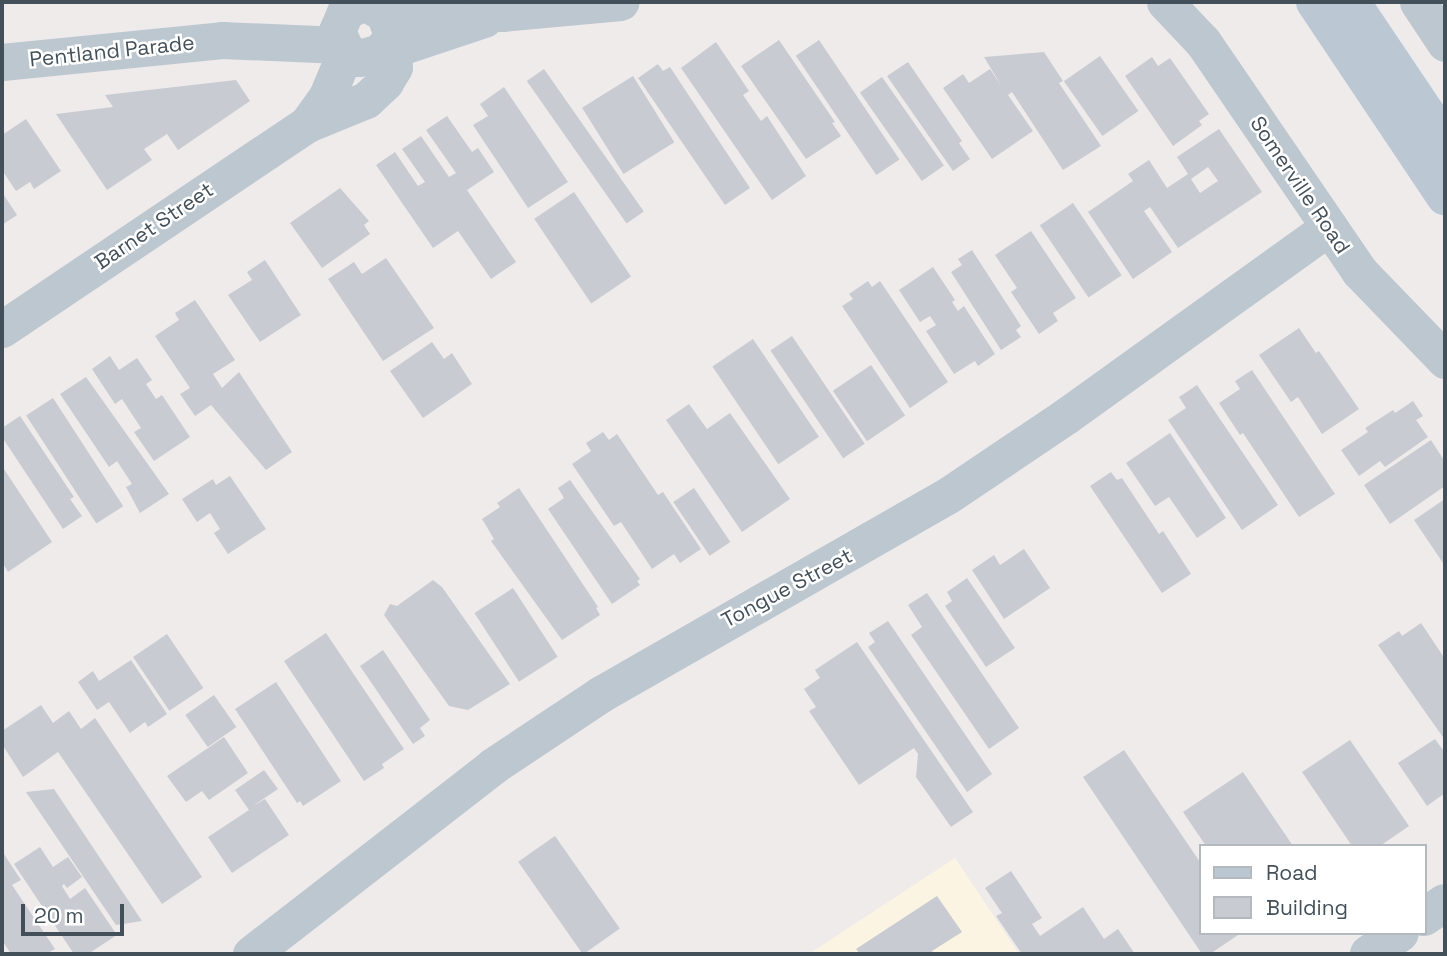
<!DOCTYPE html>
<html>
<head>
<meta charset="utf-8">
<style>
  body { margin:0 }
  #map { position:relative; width:1447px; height:956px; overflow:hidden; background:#efebeb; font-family:"Space Grotesk",sans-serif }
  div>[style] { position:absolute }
  .commercial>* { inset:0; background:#fcf4e2 }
  .building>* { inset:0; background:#c8cbd1; transform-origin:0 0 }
  .minor>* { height:37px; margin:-18.5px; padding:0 18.5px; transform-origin:18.5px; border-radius:18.5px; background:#bcc7cf }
  .tertiary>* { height:38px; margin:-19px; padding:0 19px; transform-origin:19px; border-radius:19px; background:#bcc7cf }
  .secondary>* { height:38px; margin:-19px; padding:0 19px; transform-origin:19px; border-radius:19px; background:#bbc8d4 }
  span { translate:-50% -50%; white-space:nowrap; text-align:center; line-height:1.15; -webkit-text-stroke:5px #fff; paint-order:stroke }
  .street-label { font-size:21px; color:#445059 }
  .frame { position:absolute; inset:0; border:4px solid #445059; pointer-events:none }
  .legend { position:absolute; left:1199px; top:844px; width:228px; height:91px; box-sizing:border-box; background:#fff; border:2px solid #b4b9bd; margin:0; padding:9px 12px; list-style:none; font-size:21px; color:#445059 }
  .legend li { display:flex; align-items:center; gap:14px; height:35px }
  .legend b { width:35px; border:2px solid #b4b9bd }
  .scale { position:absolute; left:21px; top:904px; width:103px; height:32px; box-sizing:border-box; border:4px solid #445059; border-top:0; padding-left:9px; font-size:21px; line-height:24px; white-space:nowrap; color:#445059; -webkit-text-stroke:5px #fff; paint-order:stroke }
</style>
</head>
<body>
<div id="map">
  <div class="commercial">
    <i style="clip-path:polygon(955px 858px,1019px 954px,809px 954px)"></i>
  </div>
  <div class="building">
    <i style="clip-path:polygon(779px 40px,835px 122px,832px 123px,841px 136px,806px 159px,741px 66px)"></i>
    <i style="left:819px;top:40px;width:144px;height:28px;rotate:56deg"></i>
    <i style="clip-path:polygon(716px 42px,749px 91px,743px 95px,761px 121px,767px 116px,806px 176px,772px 200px,681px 68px)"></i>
    <i style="clip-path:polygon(1044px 52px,1063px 81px,1059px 83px,1101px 146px,1063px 170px,1012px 92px,1008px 95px,1033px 131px,992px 159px,943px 88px,963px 74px,969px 83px,990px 69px,1002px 87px,984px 57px)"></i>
    <i style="left:1100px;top:56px;width:67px;height:44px;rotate:55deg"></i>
    <i style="clip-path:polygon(1152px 57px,1158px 66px,1170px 58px,1209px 114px,1199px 121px,1202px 125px,1173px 146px,1125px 76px)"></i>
    <i style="clip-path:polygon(908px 62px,962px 141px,959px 143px,970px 159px,953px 171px,887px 76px)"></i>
    <i style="clip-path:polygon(658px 64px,663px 71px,670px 67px,750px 188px,725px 205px,638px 78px)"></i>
    <i style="left:544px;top:69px;width:174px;height:21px;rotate:55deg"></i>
    <i style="left:633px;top:76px;width:78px;height:60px;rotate:58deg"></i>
    <i style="left:882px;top:77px;width:108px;height:27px;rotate:55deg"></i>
    <i style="clip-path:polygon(236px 80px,250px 101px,178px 150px,167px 134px,144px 149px,152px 160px,107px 190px,56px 114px,113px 107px,105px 95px)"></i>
    <i style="clip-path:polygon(504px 87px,568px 182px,528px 208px,473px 125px,488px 116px,480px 104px)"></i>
    <i style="clip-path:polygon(447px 116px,472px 152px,478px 148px,494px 172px,467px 190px,516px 262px,491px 279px,458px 231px,433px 248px,376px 165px,395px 152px,418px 186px,425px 182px,402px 149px,421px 136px,449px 177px,456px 173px,426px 130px)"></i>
    <i style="clip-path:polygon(26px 119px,61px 171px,34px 189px,30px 182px,16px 191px,2px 170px,2px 135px)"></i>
    <i style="clip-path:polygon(evenodd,1219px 129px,1262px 192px,1178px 248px,1150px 207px,1144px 211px,1172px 252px,1133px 279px,1088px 212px,1133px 181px,1128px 174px,1149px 160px,1167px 188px,1188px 174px,1177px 157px,1219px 129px,1208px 167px,1218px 181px,1200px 193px,1191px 179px,1208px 167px)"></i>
    <i style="clip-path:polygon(340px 188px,369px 221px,364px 225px,370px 234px,322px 268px,290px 223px)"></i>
    <i style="clip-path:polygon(2px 192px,17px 215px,2px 225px)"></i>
    <i style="left:574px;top:192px;width:102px;height:48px;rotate:56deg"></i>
    <i style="left:1073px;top:203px;width:87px;height:40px;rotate:56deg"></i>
    <i style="clip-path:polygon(1031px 231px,1076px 298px,1053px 313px,1058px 321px,1039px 334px,1011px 292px,1017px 288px,995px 255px)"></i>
    <i style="clip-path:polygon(972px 250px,1021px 326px,1016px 330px,1021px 337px,1001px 350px,951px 272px,962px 265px,958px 259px)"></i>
    <i style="clip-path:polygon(386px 258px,434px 328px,383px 361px,328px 279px,354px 262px,362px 274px)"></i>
    <i style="clip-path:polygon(265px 260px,301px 315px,260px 342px,228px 295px,252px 280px,247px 272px)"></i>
    <i style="clip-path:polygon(933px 267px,955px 300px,952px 302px,958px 311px,964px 306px,995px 354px,978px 366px,975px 361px,954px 374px,926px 331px,936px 325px,930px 316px,920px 322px,899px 290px)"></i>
    <i style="clip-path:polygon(868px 281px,872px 287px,880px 281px,948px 382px,910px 408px,842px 306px,853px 299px,849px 294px)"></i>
    <i style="clip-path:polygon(195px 300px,235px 360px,213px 374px,222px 388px,239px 372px,292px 452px,266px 470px,211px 405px,195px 416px,180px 394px,190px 388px,155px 336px,179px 320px,175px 313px)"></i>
    <i style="clip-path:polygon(1299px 328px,1316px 353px,1319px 351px,1359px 409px,1322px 434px,1298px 397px,1291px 402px,1259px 355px)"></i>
    <i style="left:792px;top:336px;width:130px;height:26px;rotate:56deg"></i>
    <i style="left:753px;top:339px;width:118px;height:49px;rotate:56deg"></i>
    <i style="clip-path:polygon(432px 342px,444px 359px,452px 353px,472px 384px,423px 418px,390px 371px)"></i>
    <i style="clip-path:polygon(110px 356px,119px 370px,137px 358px,152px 380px,146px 384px,156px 399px,162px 395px,190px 437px,154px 461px,134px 432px,141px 428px,122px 399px,115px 404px,92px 369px)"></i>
    <i style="left:871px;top:365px;width:61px;height:46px;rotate:56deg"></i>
    <i style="clip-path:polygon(1252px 370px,1335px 494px,1299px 517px,1243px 433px,1240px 435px,1219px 403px,1240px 389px,1235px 381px)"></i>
    <i style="clip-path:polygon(86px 377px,169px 494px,140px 513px,126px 487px,132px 484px,117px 461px,109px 467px,60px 394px)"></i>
    <i style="clip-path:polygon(1197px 385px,1278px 505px,1242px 530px,1168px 420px,1186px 408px,1179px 397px)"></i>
    <i style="left:53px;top:398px;width:129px;height:32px;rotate:57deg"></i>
    <i style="clip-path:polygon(1413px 401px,1423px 416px,1416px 420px,1428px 437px,1385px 467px,1380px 461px,1359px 476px,1341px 450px,1368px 432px,1365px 428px,1393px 410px,1395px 413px)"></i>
    <i style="clip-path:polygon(689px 404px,707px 429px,730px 413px,790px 499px,742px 532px,666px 420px)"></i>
    <i style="clip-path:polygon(20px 416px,74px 497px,70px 499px,82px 516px,63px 529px,2px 437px,2px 428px)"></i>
    <i style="clip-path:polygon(603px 432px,609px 440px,617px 434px,658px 495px,663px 492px,701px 549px,680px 563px,674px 554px,652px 569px,621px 522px,614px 526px,572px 464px,591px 451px,586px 443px)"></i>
    <i style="clip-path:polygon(1170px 433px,1226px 518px,1197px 538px,1169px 497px,1155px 506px,1126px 463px)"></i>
    <i style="clip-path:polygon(1431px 440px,1445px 462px,1445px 486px,1390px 524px,1364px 485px)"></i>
    <i style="clip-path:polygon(2px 466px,52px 542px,8px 572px,2px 562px)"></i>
    <i style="clip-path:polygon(1111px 472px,1117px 480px,1122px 478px,1159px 534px,1163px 531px,1191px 574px,1162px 593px,1090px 486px)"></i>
    <i style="clip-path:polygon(230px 476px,266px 529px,228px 554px,214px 533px,220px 529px,210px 513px,197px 522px,182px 499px,213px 479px,216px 485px)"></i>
    <i style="clip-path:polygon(570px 480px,640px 579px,637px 581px,640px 585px,612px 604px,548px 509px,564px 498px,558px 488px)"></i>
    <i style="clip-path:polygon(519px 488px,598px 607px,596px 608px,600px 615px,562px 640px,491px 541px,494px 539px,482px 519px,500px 507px,497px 503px)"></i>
    <i style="left:694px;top:488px;width:65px;height:25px;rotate:56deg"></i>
    <i style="clip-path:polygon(1445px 499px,1445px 566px,1414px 520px)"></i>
    <i style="clip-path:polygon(1024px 549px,1050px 588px,1004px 619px,972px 570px,994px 555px,1000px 565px)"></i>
    <i style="clip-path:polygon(967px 578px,1015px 648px,986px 667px,945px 606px,952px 601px,947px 592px)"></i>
    <i style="clip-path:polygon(433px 580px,442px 587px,510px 684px,468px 710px,449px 706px,384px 615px,390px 604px,397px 606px)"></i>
    <i style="left:513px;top:588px;width:82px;height:46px;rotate:57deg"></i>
    <i style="clip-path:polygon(927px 593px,1019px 728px,989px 749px,911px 635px,922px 627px,908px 605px)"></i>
    <i style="clip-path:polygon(888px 621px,992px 774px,967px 792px,868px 647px,875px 642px,869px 633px)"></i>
    <i style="clip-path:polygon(1421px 623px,1445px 659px,1445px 740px,1378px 645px,1399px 631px,1402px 636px)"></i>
    <i style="clip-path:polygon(326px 633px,404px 749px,382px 764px,384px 768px,364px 781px,284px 661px)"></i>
    <i style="left:167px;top:634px;width:65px;height:41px;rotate:56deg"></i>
    <i style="clip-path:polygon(857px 642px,973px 812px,951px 827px,916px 777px,918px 754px,914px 748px,859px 785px,809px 711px,816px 707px,804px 689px,820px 678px,815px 670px)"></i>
    <i style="clip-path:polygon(383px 650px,430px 720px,420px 728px,425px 736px,413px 744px,360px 666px)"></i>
    <i style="clip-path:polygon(131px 660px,167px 714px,148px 727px,145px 722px,130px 733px,109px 702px,97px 710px,78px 682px,93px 671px,99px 681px)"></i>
    <i style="clip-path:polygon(276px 682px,341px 781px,303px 806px,300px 801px,297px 803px,235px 709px)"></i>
    <i style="left:214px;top:695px;width:39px;height:35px;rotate:55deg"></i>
    <i style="clip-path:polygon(41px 705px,53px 723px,69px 711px,81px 729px,95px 718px,202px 877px,162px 904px,58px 752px,23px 777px,2px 744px,2px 731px)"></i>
    <i style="clip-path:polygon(224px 737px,248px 773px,209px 800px,202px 791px,186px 802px,167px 776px)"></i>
    <i style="clip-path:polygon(1435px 739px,1445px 753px,1445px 793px,1427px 806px,1398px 763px)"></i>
    <i style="clip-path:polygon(1350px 740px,1409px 826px,1380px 846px,1352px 846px,1302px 772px)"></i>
    <i style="clip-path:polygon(1124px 750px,1200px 862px,1200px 933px,1241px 933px,1210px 954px,1202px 954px,1083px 777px)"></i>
    <i style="clip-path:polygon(264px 770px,278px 789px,253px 806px,265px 799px,289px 835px,232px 873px,208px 837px,249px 810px,235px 790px)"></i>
    <i style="clip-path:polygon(1243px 772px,1293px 846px,1206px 846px,1183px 812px)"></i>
    <i style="clip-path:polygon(54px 789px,142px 921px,116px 925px,26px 792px)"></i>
    <i style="left:555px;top:836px;width:113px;height:45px;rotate:55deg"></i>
    <i style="clip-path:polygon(40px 847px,53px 867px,68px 857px,82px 877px,67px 888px,64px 884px,62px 886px,70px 899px,85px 888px,117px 935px,88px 954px,74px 954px,14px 864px)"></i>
    <i style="clip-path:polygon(2px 851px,21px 880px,12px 885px,55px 949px,46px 954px,11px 954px,2px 940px)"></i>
    <i style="clip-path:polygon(1011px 871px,1042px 918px,1032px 924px,1040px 936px,1083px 907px,1104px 939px,1118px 929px,1135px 954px,1022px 954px,996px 916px,1002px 913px,985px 888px)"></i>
    <i style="clip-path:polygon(937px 896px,962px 932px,932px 951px,934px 954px,860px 954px,856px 949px)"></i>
  </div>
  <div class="minor">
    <i style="left:1165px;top:2px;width:55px;rotate:46.5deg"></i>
    <i style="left:1203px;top:42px;width:277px;rotate:55.7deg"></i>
    <i style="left:1359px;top:271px;width:124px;rotate:46deg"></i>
    <i style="left:1418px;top:2px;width:49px;rotate:56.6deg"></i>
    <i style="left:367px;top:4px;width:19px;rotate:28deg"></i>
    <i style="left:384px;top:13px;width:20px;rotate:70deg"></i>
    <i style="left:391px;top:32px;width:8px;rotate:97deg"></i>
    <i style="left:390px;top:40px;width:16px;rotate:130deg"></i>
    <i style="left:380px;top:52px;width:22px;rotate:164deg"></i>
    <i style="left:359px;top:58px;width:15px;rotate:-152deg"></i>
    <i style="left:346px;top:51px;width:22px;rotate:-114deg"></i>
    <i style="left:337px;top:31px;width:21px;rotate:-67deg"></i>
    <i style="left:345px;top:12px;width:16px;rotate:-30deg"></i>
    <i style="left:359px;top:4px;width:8px"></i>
    <i style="left:367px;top:4px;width:135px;rotate:3.8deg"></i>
    <i style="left:502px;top:13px;width:119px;rotate:-5.3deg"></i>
    <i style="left:373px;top:56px;width:117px;rotate:-18.4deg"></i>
    <i style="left:2px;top:62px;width:221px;rotate:-5.7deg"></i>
    <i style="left:222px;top:40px;width:119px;rotate:2.4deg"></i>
    <i style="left:307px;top:124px;width:34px;rotate:-54deg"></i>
    <i style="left:327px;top:96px;width:49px;rotate:-67.1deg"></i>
    <i style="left:2px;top:329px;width:367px;rotate:-33.9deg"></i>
    <i style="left:307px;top:124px;width:64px;rotate:-22.1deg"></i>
    <i style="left:366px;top:100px;width:26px;rotate:-43deg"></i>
    <i style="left:385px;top:82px;width:17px;rotate:-59deg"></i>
    <i style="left:394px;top:67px;width:35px;rotate:-95deg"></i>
    <i style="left:251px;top:954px;width:306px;rotate:-37.8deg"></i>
    <i style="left:493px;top:766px;width:130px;rotate:-33.7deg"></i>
    <i style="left:601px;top:694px;width:399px;rotate:-29.8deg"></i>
    <i style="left:947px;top:496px;width:143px;rotate:-33.9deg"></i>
    <i style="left:1066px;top:416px;width:324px;rotate:-35.7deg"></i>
  </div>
  <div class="tertiary">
    <i style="left:1424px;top:917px;width:25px;rotate:-34deg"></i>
    <i style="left:1369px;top:954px;width:37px;rotate:-34deg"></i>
  </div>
  <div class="secondary">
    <i style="left:1315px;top:2px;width:234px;rotate:56.2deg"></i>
    <i style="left:1351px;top:2px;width:169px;rotate:56.1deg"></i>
  </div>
  <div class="street-label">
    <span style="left:112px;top:51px;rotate:-6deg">Pentland Parade</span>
    <span style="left:1300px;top:185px;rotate:56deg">Somerville Road</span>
    <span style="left:154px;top:226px;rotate:-34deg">Barnet Street</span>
    <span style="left:787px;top:588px;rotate:-28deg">Tongue Street</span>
  </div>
  <div class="frame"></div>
  <ul class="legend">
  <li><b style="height:9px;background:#bbc8d4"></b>Road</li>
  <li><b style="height:19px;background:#c8cbd1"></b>Building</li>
  </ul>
  <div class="scale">20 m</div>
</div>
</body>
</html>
